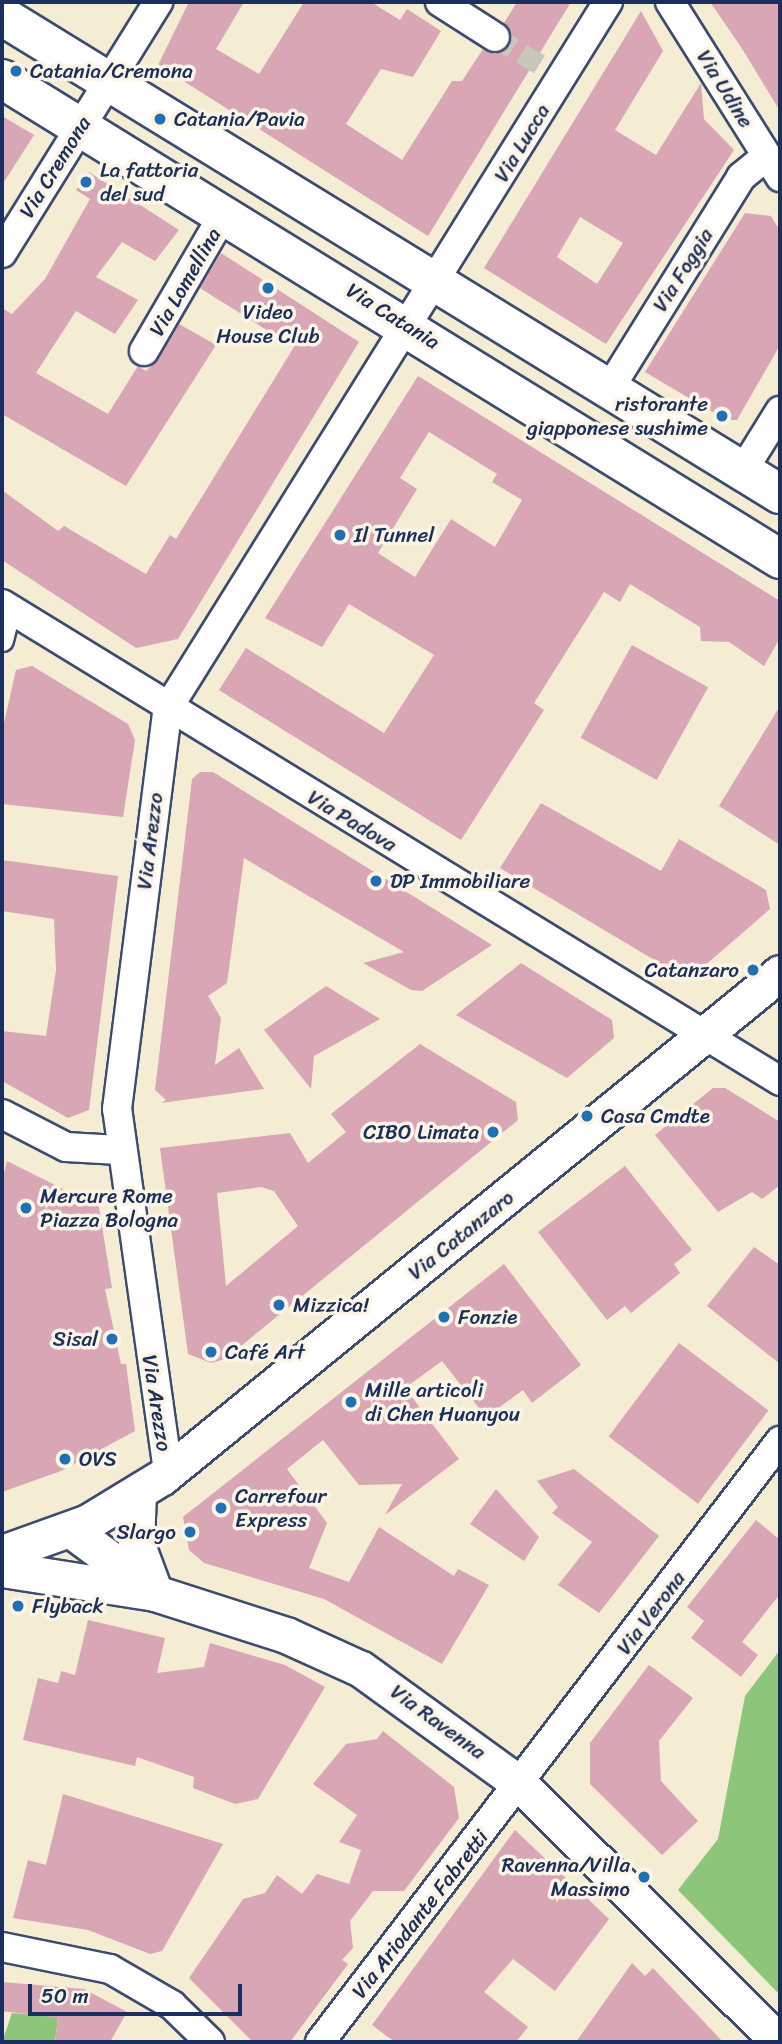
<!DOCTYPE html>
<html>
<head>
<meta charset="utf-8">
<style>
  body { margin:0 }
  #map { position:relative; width:782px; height:2044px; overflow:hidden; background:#f4ecd3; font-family:Sriracha,sans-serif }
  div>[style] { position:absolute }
  .green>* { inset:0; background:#8dc67a }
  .building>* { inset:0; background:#d9a6b6; transform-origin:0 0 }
  .pedestrian-tunnel>* { height:21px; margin-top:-10.5px; transform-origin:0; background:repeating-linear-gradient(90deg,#c9c6bc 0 21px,transparent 0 31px) }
  .roads { filter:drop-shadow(2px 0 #3c4b70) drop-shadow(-2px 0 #3c4b70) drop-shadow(0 2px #3c4b70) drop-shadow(0 -2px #3c4b70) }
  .pedestrian>* { height:21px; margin:-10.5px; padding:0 10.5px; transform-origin:10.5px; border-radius:10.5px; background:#fff }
  .minor>* { height:28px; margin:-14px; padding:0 14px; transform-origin:14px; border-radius:14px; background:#fff }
  .tertiary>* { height:35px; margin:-17.5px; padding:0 17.5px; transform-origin:17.5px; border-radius:17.5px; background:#fff }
  .primary>* { height:38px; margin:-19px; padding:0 19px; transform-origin:19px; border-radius:19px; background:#fff }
  .dots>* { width:19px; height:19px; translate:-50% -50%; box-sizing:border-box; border:4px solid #fcf5e5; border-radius:50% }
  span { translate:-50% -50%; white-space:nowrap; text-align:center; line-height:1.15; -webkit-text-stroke:7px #fcf5e5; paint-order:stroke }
  .poi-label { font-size:21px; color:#1b2f5e }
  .left { translate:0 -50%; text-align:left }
  .right { translate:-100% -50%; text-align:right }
  .street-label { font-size:21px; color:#1b2f5e }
  .frame { position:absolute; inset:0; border:4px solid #1b2f5e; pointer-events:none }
  .scale { position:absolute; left:28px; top:1984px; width:214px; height:32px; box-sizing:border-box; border:4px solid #1b2f5e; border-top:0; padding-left:9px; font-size:21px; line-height:24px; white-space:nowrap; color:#1b2f5e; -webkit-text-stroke:5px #fcf5e5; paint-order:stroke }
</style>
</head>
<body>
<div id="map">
  <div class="green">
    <i style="clip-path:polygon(780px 1650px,780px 1995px,678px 1890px,718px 1839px,745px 1696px)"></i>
    <i style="clip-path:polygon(12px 2013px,58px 2017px,55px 2042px,2px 2042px)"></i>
  </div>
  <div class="building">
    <i style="clip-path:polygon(189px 2px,244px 2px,216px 49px,259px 74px,304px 2px,371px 2px,400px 20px,407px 9px,441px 31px,413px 77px,381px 69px,346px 124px,402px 160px,452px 81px,462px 81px,483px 49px,495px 54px,509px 46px,504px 23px,517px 2px,571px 2px,428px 236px,158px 65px)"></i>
    <i style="clip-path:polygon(710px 2px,780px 2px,780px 111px,741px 47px)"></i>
    <i style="clip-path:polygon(evenodd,641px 11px,663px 51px,615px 130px,656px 155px,701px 83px,704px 119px,734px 150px,606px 344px,484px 268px,641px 11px,580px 217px,623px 243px,597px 284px,557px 257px,580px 217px)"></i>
    <i style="clip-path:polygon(2px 116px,34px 135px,2px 185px)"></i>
    <i style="clip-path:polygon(89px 172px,179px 230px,155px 261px,122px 242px,96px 277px,138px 300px,115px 334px,76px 311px,36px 373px,108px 414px,138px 366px,146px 371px,158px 360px,179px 324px,216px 345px,126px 486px,2px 414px,2px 308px,12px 314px,45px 279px,90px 199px,76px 190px)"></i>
    <i style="clip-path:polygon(745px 213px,771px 216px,780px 231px,780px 345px,737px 420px,726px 420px,645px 372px)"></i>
    <i style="clip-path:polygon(221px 253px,359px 342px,178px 639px,136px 648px,2px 560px,2px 490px,58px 531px,64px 526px,146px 574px,170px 535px,176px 539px,294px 347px,200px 288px)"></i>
    <i style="clip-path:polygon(evenodd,418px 376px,780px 601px,780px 638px,764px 666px,729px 642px,701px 641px,700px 627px,630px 584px,620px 602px,604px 592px,534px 703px,544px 710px,461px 840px,219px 690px,246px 648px,384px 733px,434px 655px,349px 604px,322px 647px,265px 618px,418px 376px,429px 432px,497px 474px,492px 482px,522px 500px,495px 547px,451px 519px,415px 577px,378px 553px,417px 489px,400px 478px,429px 432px)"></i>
    <i style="left:632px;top:645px;width:87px;height:106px;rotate:29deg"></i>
    <i style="clip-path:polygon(32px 666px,128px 724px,135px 740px,123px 817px,2px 804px,2px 732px,16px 670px)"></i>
    <i style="clip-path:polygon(780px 706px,780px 845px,719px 806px)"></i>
    <i style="clip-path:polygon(200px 772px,213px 772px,492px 945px,422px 991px,411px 990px,363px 963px,404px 952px,244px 858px,227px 983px,208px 996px,221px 1018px,215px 1065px,239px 1048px,264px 1089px,161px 1103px,166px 1100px,155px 1090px,182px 864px,192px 779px)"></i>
    <i style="clip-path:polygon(541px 803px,661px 871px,679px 839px,766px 890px,770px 909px,688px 980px,500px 868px)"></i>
    <i style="clip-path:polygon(2px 860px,118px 876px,89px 1110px,68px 1118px,2px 1081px,2px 1031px,46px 1036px,56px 970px,54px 919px,2px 911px)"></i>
    <i style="clip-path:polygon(521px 963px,612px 1020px,614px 1038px,567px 1078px,456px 1015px)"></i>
    <i style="clip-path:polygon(326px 986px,380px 1019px,314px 1056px,311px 1089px,264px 1030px)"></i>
    <i style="clip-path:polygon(evenodd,420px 1044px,516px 1102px,518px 1120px,225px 1359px,211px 1363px,188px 1354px,160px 1148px,290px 1133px,308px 1163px,346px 1132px,331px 1114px,420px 1044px,261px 1187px,274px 1191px,298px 1226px,226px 1286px,217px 1193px,261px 1187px)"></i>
    <i style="clip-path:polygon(713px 1088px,725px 1088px,780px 1122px,780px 1185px,762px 1199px,752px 1192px,718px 1212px,655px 1135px)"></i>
    <i style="clip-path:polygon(7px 1161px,99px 1207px,112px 1288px,105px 1289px,121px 1364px,126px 1364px,135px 1431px,61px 1471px,2px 1492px,2px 1181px)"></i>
    <i style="clip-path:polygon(625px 1166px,692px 1250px,674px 1264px,680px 1273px,631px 1313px,625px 1306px,607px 1320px,538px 1232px)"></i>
    <i style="clip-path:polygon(754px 1247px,780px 1265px,780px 1364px,707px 1306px)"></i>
    <i style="clip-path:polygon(504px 1264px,581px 1365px,532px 1403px,523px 1390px,486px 1417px,442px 1361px,405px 1388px,459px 1459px,385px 1515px,402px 1484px,359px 1485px,323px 1440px,287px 1469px,327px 1523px,309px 1568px,349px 1582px,379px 1527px,454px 1576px,458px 1569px,489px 1585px,442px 1664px,324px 1599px,204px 1563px,189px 1550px,183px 1517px)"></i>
    <i style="left:679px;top:1343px;width:112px;height:117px;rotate:37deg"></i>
    <i style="clip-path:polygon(574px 1469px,659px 1536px,599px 1613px,558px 1585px,592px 1542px,552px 1513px,558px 1507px,537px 1481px)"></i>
    <i style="clip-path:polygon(496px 1489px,539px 1537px,524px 1561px,470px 1524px)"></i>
    <i style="clip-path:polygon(756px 1520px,780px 1540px,780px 1594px,742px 1642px,758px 1655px,741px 1677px,691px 1638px,704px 1621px,687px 1607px)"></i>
    <i style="clip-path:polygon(88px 1620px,165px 1638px,157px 1673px,204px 1667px,210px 1643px,285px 1665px,325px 1687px,258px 1799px,235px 1804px,193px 1788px,194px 1777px,137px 1757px,135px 1766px,23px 1740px,38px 1678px,58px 1683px,61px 1671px,75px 1675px)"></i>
    <i style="clip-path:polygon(649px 1665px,693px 1698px,659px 1741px,661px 1781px,698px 1821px,662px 1855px,590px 1784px,590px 1743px)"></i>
    <i style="clip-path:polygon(383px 1731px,454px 1787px,459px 1818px,404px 1891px,373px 1891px,350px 1921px,353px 1948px,342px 1960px,348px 1964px,290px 2042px,253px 2042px,189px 1978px,243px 1899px,265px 1893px,277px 1875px,302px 1894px,317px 1874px,349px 1884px,361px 1850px,339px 1842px,357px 1815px,313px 1784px,346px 1744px,377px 1739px)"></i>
    <i style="clip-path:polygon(63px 1794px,223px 1844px,162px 1951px,150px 1954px,88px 1930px,13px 1918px,28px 1860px,46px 1865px)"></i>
    <i style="clip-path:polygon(515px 1830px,609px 1919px,555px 1991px,513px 1959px,484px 1992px,528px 2027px,516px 2042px,395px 2042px,372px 2025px)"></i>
    <i style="clip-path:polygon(632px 1963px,645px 1976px,653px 1968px,723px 2042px,576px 2042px)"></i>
    <i style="clip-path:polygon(2px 1982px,84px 1989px,127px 2012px,110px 2042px,55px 2042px,58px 2018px,2px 2011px)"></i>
  </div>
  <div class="pedestrian-tunnel">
    <i style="left:495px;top:37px;width:56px;rotate:31.1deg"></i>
  </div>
  <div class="roads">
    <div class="pedestrian">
      <i style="left:2px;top:640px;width:32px;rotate:-76deg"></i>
    </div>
    <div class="minor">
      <i style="left:440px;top:2px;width:65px;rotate:32.5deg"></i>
      <i style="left:670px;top:2px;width:207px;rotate:57.8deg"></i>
      <i style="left:2px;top:253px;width:296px;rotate:-58.1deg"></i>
      <i style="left:144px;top:351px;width:161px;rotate:-59.8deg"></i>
      <i style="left:608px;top:391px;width:252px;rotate:-58.1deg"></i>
      <i style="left:741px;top:177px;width:33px;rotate:-39deg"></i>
      <i style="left:742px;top:472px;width:72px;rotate:-58.1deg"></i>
      <i style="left:2px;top:604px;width:913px;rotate:31.51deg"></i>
      <i style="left:2px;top:1114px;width:72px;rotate:27.3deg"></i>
      <i style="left:66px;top:1147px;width:53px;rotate:3.2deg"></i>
      <i style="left:168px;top:1471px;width:366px;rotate:-98deg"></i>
      <i style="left:117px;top:1109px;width:404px;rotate:-82.8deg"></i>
      <i style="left:168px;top:708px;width:832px;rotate:-58.07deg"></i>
      <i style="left:2px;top:1947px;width:110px;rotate:11.5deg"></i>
      <i style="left:110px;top:1969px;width:72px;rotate:30.1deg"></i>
      <i style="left:172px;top:2005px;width:53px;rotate:44.2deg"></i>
      <i style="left:320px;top:2042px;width:757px;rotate:-52.57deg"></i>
    </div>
    <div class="tertiary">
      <i style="left:138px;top:1493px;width:49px;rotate:92.3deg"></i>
      <i style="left:136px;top:1542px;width:54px;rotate:69.6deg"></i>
      <i style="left:71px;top:1530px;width:102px;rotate:36.6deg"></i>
      <i style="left:2px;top:1553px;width:91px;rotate:-19.8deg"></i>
      <i style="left:88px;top:1522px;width:87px;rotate:-31.3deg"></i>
      <i style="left:162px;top:1477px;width:797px;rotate:-39.2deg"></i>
      <i style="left:2px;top:1569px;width:155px;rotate:8.9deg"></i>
      <i style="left:155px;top:1593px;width:138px;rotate:17.8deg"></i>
      <i style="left:286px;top:1635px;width:82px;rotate:24.4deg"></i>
      <i style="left:361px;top:1669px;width:198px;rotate:35.9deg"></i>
      <i style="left:521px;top:1785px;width:364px;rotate:44.9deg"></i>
    </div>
    <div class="primary">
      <i style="left:2px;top:16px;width:913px;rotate:31.57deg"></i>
      <i style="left:2px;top:79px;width:914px;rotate:31.67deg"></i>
    </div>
  </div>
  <div class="dots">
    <i style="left:16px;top:71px;background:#1f6fb2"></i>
    <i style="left:160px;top:119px;background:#1f6fb2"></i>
    <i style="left:86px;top:182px;background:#1f6fb2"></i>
    <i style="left:268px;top:288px;background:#1f6fb2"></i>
    <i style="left:722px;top:416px;background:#1f6fb2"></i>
    <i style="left:340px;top:535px;background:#1f6fb2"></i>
    <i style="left:376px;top:881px;background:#1f6fb2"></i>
    <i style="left:753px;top:970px;background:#1f6fb2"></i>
    <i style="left:587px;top:1116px;background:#1f6fb2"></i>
    <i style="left:493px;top:1132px;background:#1f6fb2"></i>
    <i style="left:26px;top:1208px;background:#1f6fb2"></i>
    <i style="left:279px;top:1305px;background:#1f6fb2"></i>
    <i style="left:444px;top:1317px;background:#1f6fb2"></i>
    <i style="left:112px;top:1339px;background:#1f6fb2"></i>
    <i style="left:211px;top:1352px;background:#1f6fb2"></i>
    <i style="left:351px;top:1402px;background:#1f6fb2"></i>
    <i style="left:65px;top:1459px;background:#1f6fb2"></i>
    <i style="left:221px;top:1508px;background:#1f6fb2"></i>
    <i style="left:190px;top:1532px;background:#1f6fb2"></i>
    <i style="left:18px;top:1606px;background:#1f6fb2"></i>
    <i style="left:644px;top:1877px;background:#1f6fb2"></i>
  </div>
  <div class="poi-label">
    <span class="left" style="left:30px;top:71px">Catania/Cremona</span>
    <span class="left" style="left:174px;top:119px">Catania/Pavia</span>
    <span class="left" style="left:100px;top:182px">La fattoria<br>del sud</span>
    <span style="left:268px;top:324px">Video<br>House Club</span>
    <span class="right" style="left:708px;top:416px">ristorante<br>giapponese sushime</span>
    <span class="left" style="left:354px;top:535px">Il Tunnel</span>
    <span class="left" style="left:390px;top:881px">DP Immobiliare</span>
    <span class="right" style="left:739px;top:970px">Catanzaro</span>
    <span class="left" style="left:601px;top:1116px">Casa Cmdte</span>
    <span class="right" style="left:479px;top:1132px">CIBO Limata</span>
    <span class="left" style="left:40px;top:1208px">Mercure Rome<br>Piazza Bologna</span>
    <span class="left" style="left:293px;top:1305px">Mizzica!</span>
    <span class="left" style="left:458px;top:1317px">Fonzie</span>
    <span class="right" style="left:98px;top:1339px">Sisal</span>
    <span class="left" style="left:225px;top:1352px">Café Art</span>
    <span class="left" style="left:365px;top:1402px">Mille articoli<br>di Chen Huanyou</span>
    <span class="left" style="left:79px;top:1459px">OVS</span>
    <span class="left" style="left:235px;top:1508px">Carrefour<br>Express</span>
    <span class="right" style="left:176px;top:1532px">Slargo</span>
    <span class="left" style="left:32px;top:1606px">Flyback</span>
    <span class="right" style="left:630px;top:1877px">Ravenna/Villa<br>Massimo</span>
  </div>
  <div class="street-label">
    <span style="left:725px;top:89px;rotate:58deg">Via Udine</span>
    <span style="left:522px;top:143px;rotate:-59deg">Via Lucca</span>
    <span style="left:55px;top:167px;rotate:-58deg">Via Cremona</span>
    <span style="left:683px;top:270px;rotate:-58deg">Via Foggia</span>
    <span style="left:185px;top:282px;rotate:-60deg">Via Lomellina</span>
    <span style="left:393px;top:316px;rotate:32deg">Via Catania</span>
    <span style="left:352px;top:821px;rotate:31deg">Via Padova</span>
    <span style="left:150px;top:841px;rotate:-83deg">Via Arezzo</span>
    <span style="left:461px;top:1235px;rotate:-39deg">Via Catanzaro</span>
    <span style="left:157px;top:1403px;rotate:81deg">Via Arezzo</span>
    <span style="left:651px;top:1613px;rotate:-53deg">Via Verona</span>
    <span style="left:438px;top:1722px;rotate:36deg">Via Ravenna</span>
    <span style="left:420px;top:1914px;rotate:-52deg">Via Ariodante Fabretti</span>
  </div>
  <div class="frame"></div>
  <div class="scale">50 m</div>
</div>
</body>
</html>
